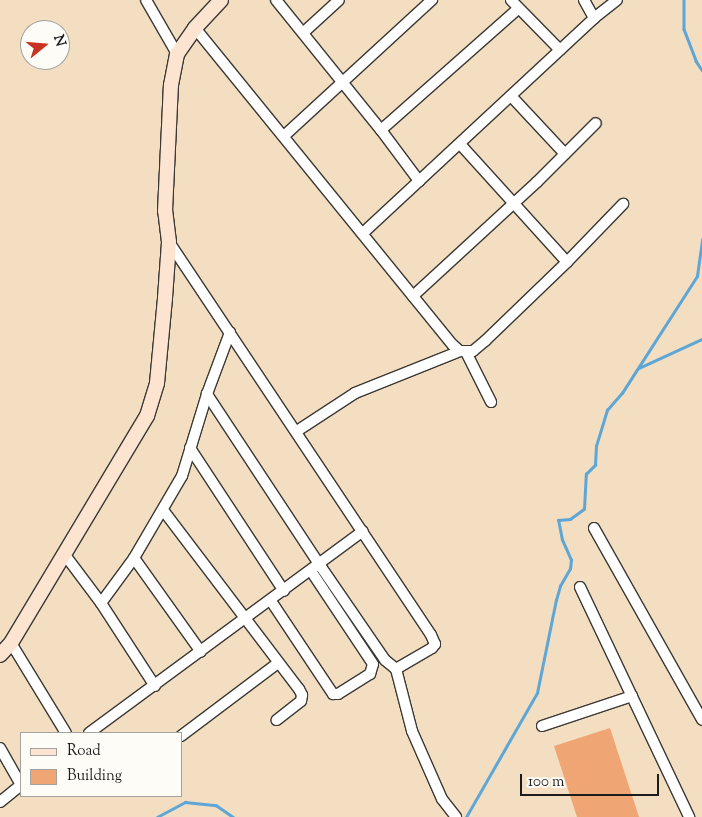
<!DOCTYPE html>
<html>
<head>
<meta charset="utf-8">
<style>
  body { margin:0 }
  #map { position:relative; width:702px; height:817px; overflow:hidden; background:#f3dec1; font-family:"Sorts Mill Goudy",serif }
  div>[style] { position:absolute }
  .stream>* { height:2.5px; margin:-1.25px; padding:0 1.25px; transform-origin:1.25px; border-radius:1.25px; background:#5ea6d5 }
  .building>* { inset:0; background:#f0a674 }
  .roads { filter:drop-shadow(1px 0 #3c3935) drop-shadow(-1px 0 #3c3935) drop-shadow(0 1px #3c3935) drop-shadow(0 -1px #3c3935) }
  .street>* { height:10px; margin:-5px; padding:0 5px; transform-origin:5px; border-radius:5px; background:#fff }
  .secondary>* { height:14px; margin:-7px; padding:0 7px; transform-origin:7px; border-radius:7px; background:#fde4d1 }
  span { translate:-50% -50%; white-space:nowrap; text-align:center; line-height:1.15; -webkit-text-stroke:4.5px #fdfcf7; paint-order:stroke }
  .legend { position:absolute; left:20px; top:732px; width:162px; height:65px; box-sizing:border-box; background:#fdfcf7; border:1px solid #a3a29f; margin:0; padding:6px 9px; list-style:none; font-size:15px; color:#1c1c1c }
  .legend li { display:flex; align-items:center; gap:10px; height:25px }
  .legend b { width:25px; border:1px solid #a3a29f }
  .north { position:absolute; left:20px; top:20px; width:50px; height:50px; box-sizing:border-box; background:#fdfcf7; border:1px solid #a3a29f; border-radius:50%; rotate:73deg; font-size:14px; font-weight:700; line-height:20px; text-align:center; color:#1c1c1c }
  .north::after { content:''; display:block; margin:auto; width:18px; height:22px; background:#c8321e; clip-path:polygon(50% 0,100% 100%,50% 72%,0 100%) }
  .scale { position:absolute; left:520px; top:774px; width:139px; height:22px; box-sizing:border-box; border:2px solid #1c1c1c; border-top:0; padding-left:6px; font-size:15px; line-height:18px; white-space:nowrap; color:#1c1c1c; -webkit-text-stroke:4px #fdfcf7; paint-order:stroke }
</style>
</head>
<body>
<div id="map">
  <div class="stream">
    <i style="left:684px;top:0;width:29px;rotate:90deg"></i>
    <i style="left:684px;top:29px;width:34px;rotate:69deg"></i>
    <i style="left:696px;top:61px;width:11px;rotate:56deg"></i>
    <i style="left:639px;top:368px;width:69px;rotate:-24.7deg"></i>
    <i style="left:157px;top:817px;width:32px;rotate:-28deg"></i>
    <i style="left:185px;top:802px;width:31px;rotate:6deg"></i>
    <i style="left:216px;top:805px;width:21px;rotate:35deg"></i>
    <i style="left:466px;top:817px;width:143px;rotate:-60.2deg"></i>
    <i style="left:537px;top:693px;width:95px;rotate:-78.5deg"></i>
    <i style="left:556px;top:600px;width:15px;rotate:-74deg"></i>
    <i style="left:560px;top:586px;width:20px;rotate:-60deg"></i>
    <i style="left:570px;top:569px;width:9px;rotate:-84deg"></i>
    <i style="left:571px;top:560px;width:22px;rotate:-114deg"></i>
    <i style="left:562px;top:540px;width:20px;rotate:-101deg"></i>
    <i style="left:558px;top:520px;width:12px;rotate:-5deg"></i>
    <i style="left:570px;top:519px;width:17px;rotate:-36deg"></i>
    <i style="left:584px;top:509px;width:35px;rotate:-87deg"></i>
    <i style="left:586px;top:474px;width:13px;rotate:-45deg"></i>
    <i style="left:595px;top:465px;width:19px;rotate:-87deg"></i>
    <i style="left:596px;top:446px;width:38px;rotate:-73deg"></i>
    <i style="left:607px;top:410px;width:23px;rotate:-49deg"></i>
    <i style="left:622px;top:393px;width:139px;rotate:-57.3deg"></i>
    <i style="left:697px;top:276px;width:37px;rotate:-82deg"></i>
  </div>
  <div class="building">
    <i style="clip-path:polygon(610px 728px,639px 817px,577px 817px,554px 746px)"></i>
  </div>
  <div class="roads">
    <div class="street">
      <i style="left:146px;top:0;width:62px;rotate:60.1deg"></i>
      <i style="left:276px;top:0;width:167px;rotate:51.1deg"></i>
      <i style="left:381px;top:130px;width:64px;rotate:53.3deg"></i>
      <i style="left:511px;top:0;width:70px;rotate:45.6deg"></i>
      <i style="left:584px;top:0;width:21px;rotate:61deg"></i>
      <i style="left:195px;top:28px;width:409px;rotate:50.9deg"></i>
      <i style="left:453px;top:345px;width:9px;rotate:41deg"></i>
      <i style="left:460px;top:351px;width:13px"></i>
      <i style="left:473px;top:351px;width:16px;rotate:-40deg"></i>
      <i style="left:485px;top:341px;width:114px;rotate:-43.9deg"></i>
      <i style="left:567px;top:262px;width:81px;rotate:-46deg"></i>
      <i style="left:304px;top:32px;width:47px;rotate:-42.4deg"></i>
      <i style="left:511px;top:96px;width:79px;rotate:47deg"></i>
      <i style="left:381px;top:130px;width:183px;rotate:-41.5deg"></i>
      <i style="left:285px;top:135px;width:200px;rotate:-42.6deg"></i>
      <i style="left:460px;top:144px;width:159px;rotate:47.8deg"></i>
      <i style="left:363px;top:233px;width:316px;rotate:-42.9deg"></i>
      <i style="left:594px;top:18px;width:29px;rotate:-38deg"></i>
      <i style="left:169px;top:242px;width:472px;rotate:56.3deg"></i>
      <i style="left:431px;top:635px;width:10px;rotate:66deg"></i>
      <i style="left:435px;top:644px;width:5px;rotate:127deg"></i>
      <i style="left:432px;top:648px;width:42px;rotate:149.7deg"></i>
      <i style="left:396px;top:669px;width:14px;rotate:-141deg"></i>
      <i style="left:385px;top:660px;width:116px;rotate:-124.5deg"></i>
      <i style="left:319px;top:564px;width:204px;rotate:-123.4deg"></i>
      <i style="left:413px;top:296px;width:168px;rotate:-42.6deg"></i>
      <i style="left:537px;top:182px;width:83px;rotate:-45deg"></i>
      <i style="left:466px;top:352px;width:56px;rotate:63.4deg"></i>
      <i style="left:297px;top:431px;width:69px;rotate:-33.2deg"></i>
      <i style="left:355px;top:393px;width:113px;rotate:-21.8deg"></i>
      <i style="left:190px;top:448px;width:171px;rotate:56.7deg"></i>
      <i style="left:163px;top:510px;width:225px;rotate:52.8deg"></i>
      <i style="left:299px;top:689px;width:7px;rotate:63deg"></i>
      <i style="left:302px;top:695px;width:6px;rotate:99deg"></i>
      <i style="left:301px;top:701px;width:31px;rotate:142deg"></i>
      <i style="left:594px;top:528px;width:220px;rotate:60.6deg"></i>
      <i style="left:65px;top:555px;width:60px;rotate:53.1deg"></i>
      <i style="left:101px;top:603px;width:99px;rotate:57deg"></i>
      <i style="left:134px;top:558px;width:115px;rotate:54.5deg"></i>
      <i style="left:580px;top:587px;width:255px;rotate:64.6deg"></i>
      <i style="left:271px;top:601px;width:112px;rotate:56.3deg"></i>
      <i style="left:333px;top:694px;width:5px"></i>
      <i style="left:338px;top:694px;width:38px;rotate:-32deg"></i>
      <i style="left:370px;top:674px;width:10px;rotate:-73deg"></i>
      <i style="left:373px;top:664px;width:112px;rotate:-123.7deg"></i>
      <i style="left:101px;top:603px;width:56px;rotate:-53.7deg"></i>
      <i style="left:134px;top:558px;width:95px;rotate:-59.7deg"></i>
      <i style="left:182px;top:476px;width:86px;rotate:-73deg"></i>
      <i style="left:207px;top:394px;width:66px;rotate:-69.6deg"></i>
      <i style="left:11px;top:643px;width:105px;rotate:58.6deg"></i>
      <i style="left:396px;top:669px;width:64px;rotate:75.5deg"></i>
      <i style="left:412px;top:731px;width:74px;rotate:66.2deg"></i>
      <i style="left:442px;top:799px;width:23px;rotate:52deg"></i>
      <i style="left:542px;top:726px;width:95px;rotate:-18.4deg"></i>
      <i style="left:89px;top:733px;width:340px;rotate:-36.4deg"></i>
      <i style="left:181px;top:736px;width:121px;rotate:-37deg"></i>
      <i style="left:0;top:748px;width:43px;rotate:60.4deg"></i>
      <i style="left:0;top:802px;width:27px;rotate:-39deg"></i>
    </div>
    <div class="secondary">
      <i style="left:0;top:655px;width:16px;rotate:-47deg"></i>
      <i style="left:11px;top:643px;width:265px;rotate:-59.1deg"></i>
      <i style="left:147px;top:416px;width:34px;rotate:-73deg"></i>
      <i style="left:157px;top:383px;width:85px;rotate:-84.6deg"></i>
      <i style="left:165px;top:298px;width:56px;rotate:-85.9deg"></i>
      <i style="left:169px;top:242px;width:31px;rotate:-97deg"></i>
      <i style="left:165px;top:211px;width:126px;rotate:-87.3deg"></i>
      <i style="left:171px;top:85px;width:32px;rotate:-79deg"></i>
      <i style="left:177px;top:54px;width:32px;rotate:-55deg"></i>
      <i style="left:195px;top:28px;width:38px;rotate:-47deg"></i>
    </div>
  </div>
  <ul class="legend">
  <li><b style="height:6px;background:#fde4d1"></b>Road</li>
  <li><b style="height:14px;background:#f0a674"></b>Building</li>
  </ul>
  <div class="north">N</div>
  <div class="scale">100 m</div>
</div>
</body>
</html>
